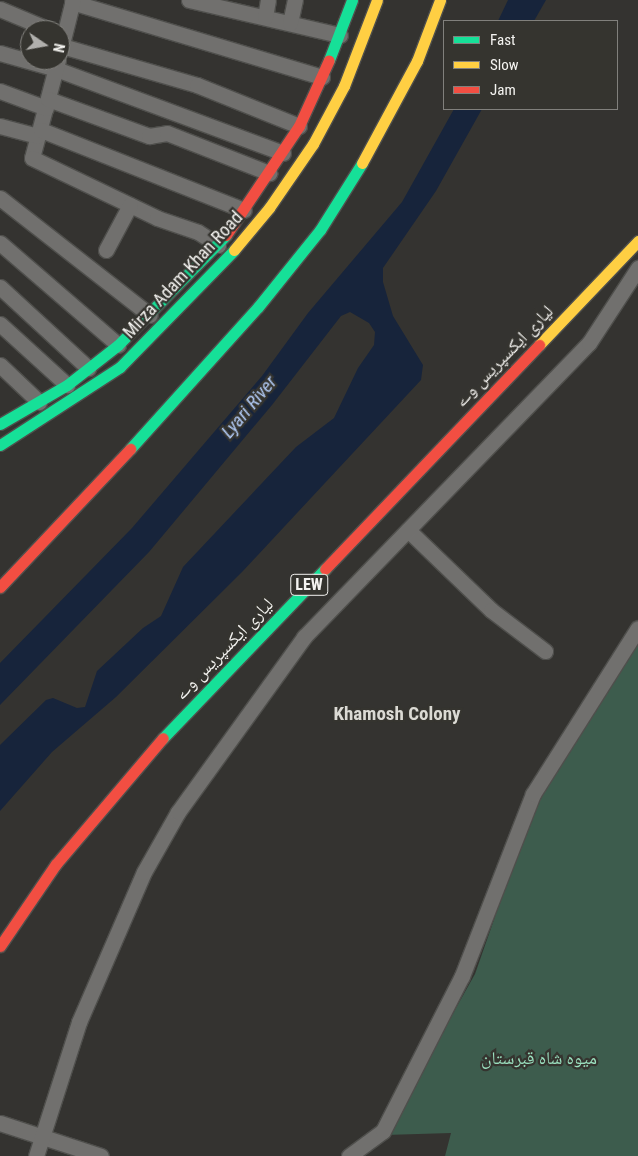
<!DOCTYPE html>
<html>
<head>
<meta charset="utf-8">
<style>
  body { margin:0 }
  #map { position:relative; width:638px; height:1156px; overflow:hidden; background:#343330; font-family:"Roboto Condensed","Noto Naskh Arabic",sans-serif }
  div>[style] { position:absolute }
  .green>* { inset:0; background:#3d5c4d }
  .water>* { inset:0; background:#17243b }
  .roads { filter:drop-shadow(1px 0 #4f4f4c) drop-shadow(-1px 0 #4f4f4c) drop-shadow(0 1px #4f4f4c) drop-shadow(0 -1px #4f4f4c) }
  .street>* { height:15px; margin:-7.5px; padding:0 7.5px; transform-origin:7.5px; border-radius:7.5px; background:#71706e }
  .fast>* { height:11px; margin:-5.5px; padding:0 5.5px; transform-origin:5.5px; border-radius:5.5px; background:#16e098 }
  .slow>* { height:11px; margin:-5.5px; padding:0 5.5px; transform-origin:5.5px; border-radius:5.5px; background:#ffcf43 }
  .jam>* { height:11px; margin:-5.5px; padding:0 5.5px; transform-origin:5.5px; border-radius:5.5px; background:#f24e42 }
  span { translate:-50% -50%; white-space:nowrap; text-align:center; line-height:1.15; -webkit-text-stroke:4.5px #35342f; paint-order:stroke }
  .shield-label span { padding:1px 4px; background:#35342f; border:1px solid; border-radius:4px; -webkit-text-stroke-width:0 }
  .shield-label { font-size:16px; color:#f4f3f0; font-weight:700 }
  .street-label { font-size:18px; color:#f4f3f0 }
  .park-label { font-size:18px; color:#9adfbe }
  .water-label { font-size:19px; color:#b1caf5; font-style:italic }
  .neighbourhood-label { font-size:19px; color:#dbdad4; font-weight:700 }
  .legend { position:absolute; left:443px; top:20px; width:175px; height:90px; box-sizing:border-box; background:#35342f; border:1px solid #81807c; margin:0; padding:6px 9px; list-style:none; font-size:15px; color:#f4f3f0 }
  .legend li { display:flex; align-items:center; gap:10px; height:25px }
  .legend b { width:25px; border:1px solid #81807c }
  .north { position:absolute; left:20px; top:20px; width:50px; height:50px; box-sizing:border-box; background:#35342f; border:1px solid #81807c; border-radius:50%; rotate:102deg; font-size:14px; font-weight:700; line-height:20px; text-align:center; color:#f4f3f0 }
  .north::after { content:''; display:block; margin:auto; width:18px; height:22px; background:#b1b0ad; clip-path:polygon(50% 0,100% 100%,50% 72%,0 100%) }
</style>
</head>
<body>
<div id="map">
  <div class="green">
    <i style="clip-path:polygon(638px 640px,638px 1156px,445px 1156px,451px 1133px,385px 1135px,475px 974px,534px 805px)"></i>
  </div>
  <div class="water">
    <i style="clip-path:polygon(508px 0,546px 0,534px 21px,498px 21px)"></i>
    <i style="clip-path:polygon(454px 109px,482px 109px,436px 191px,383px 268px,383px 282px,393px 316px,423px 365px,421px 380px,242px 572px,116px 697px,52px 752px,0 811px,0 745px,46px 700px,53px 698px,77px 708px,85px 707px,97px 671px,143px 628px,161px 616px,183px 567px,296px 447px,334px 418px,358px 368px,374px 345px,375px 332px,369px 323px,350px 312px,341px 316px,272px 405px,149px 552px,0 705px,0 663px,132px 528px,262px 376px,308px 313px,402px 202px)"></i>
  </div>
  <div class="roads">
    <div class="street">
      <i style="left:189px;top:0;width:155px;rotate:13.1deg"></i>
      <i style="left:72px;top:2px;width:261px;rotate:16.7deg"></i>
      <i style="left:0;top:9px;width:54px;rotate:22.8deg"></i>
      <i style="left:265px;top:17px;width:17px;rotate:-80deg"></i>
      <i style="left:290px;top:23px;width:24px;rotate:-78deg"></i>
      <i style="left:62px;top:46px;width:141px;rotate:16.1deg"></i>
      <i style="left:197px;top:85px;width:110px;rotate:21.9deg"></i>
      <i style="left:60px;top:52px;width:54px;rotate:-76deg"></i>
      <i style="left:0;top:53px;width:58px;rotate:15.9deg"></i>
      <i style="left:56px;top:69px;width:242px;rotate:20.3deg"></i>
      <i style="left:58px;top:60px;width:101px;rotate:104.9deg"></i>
      <i style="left:32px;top:158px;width:139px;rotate:25.6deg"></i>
      <i style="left:157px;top:218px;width:43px;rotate:18.9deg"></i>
      <i style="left:198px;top:232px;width:24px;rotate:33deg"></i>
      <i style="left:0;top:91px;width:49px;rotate:20.3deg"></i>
      <i style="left:48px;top:99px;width:108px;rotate:20.1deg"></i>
      <i style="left:149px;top:136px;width:18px;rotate:-9deg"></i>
      <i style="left:167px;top:133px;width:110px;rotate:21.4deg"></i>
      <i style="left:0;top:126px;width:39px;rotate:15deg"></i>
      <i style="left:41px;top:130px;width:218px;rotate:21.5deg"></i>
      <i style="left:0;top:198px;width:190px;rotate:38deg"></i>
      <i style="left:0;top:243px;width:156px;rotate:40.8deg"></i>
      <i style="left:106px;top:250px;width:51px;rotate:-61.9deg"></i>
      <i style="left:0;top:287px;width:120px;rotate:42.6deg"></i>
      <i style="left:0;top:324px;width:91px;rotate:42.3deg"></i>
      <i style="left:0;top:365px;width:54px;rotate:43.5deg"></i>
      <i style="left:408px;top:530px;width:115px;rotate:43.9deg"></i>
      <i style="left:491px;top:610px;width:68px;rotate:37.2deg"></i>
      <i style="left:0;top:1123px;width:106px;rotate:18.1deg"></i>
      <i style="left:36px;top:1156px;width:141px;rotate:-72.2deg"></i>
      <i style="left:79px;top:1022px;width:163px;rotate:-66.6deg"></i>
      <i style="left:144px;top:872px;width:69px;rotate:-60.5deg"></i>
      <i style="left:178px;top:812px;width:216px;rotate:-54.2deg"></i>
      <i style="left:304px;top:637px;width:409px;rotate:-45.9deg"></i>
      <i style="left:589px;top:343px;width:90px;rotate:-56.8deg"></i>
      <i style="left:349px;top:1156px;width:42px;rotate:-36.3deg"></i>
      <i style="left:383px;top:1131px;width:174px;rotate:-63deg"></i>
      <i style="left:462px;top:976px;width:195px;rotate:-68.7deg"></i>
      <i style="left:533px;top:794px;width:196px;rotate:-57.7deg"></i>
    </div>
    <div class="fast">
      <i style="left:329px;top:60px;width:64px;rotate:-69deg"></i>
      <i style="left:0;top:424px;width:78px;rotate:-30.2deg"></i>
      <i style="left:67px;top:385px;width:65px;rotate:-38.1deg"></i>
      <i style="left:118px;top:345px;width:154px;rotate:-45.5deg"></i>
      <i style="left:0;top:445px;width:143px;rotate:-33deg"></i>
      <i style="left:120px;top:367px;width:163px;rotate:-45.7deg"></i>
      <i style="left:130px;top:449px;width:191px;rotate:-48deg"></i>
      <i style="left:258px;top:307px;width:99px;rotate:-51.2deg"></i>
      <i style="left:320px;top:230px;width:79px;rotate:-57.9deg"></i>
      <i style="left:163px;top:738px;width:234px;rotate:-46.2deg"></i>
    </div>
    <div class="slow">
      <i style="left:362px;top:163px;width:116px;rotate:-61.7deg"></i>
      <i style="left:417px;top:61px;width:65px;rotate:-69.3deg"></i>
      <i style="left:234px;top:250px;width:55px;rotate:-50.2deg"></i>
      <i style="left:269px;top:208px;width:78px;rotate:-55.5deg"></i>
      <i style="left:313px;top:144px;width:66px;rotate:-61.9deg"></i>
      <i style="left:344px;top:86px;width:92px;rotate:-69deg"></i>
      <i style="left:539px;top:345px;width:144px;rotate:-46.4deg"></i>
    </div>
    <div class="jam">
      <i style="left:226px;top:235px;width:131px;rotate:-56.2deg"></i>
      <i style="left:299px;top:126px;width:72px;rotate:-65.6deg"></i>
      <i style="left:325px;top:569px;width:310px;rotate:-46.3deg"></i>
      <i style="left:0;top:587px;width:190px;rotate:-46.7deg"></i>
      <i style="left:0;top:946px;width:99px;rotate:-55.7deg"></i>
      <i style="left:56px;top:864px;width:165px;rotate:-49.7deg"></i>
    </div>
  </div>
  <div class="shield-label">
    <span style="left:309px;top:585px">LEW</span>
  </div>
  <div class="street-label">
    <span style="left:183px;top:275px;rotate:-47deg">Mirza Adam Khan Road</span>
    <span style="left:504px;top:356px;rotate:-46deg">لیاری ایکسپریس وے</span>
    <span style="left:224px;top:649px;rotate:-46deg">لیاری ایکسپریس وے</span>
  </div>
  <div class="park-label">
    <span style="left:539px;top:1058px">میوہ شاہ قبرستان</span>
  </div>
  <div class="water-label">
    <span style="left:249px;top:407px;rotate:-50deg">Lyari River</span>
  </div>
  <div class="neighbourhood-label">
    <span style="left:397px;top:714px">Khamosh Colony</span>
  </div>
  <ul class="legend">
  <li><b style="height:6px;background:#16e098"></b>Fast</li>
  <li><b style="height:6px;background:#ffcf43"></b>Slow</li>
  <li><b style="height:6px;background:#f24e42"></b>Jam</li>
  </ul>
  <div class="north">N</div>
</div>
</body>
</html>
